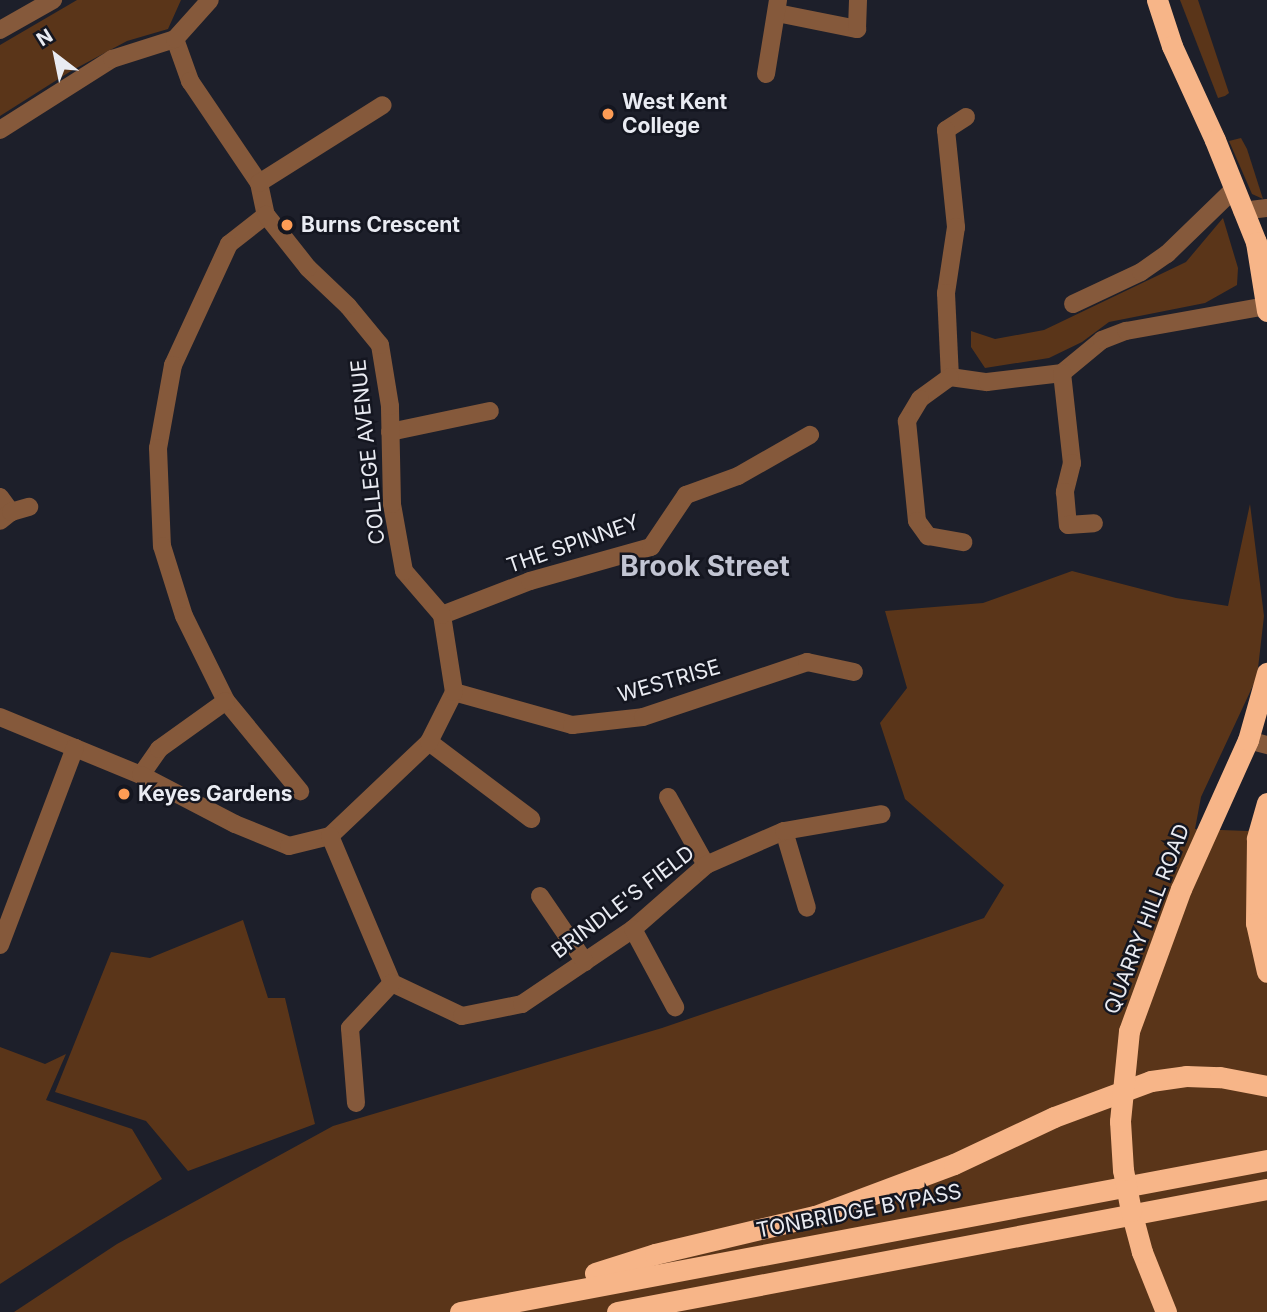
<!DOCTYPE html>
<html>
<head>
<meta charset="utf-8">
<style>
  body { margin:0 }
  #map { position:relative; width:1267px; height:1312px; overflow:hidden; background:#1d1f2a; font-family:Inter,sans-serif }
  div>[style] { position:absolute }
  .green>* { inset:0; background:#5a3519 }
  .minor>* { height:18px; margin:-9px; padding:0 9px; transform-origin:9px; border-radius:9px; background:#85593b }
  .highway>* { height:21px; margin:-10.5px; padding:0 10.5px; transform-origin:10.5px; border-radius:10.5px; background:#f7b588 }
  .highway-bridge>* { height:21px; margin:-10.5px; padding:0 10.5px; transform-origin:10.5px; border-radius:10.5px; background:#f7b588 }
  .dots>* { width:19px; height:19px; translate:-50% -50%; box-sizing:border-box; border:4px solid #141620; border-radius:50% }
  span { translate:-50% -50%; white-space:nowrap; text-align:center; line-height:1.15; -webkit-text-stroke:5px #141620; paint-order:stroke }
  .poi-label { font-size:21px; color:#e9ebf2; font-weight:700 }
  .left { translate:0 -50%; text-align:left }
  .street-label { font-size:21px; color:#e9ebf2 }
  .district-label { font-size:28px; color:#c2c5d3; font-weight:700 }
  .north { position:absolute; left:21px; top:21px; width:70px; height:70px; -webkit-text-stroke:5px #141620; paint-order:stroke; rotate:328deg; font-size:19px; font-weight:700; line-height:28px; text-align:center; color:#e9ebf2 }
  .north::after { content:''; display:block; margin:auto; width:24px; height:32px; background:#e9ebf2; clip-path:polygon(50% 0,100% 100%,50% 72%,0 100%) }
</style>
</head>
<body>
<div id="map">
  <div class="green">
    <i style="clip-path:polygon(77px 0,181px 0,168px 29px,127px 41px,71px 71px,0 116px,0 45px)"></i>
    <i style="clip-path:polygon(1180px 0,1198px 0,1229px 93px,1225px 96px,1218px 98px)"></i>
    <i style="clip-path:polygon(1241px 138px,1247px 149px,1263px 199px,1252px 194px,1229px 141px)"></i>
    <i style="clip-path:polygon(1223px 218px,1238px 268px,1237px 285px,1205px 303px,1109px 322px,1082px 342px,1049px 358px,985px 368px,971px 347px,971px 331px,995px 339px,1044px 330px,1186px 262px)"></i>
    <i style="clip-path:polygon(1250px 504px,1264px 616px,1257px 677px,1201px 797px,1195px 829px,1248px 831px,1267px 812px,1267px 1312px,14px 1312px,117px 1244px,333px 1126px,662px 1028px,984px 918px,1004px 885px,905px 799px,880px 723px,907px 688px,885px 611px,983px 603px,1072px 571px,1176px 598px,1228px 606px)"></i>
    <i style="clip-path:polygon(243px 920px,268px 998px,285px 998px,315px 1124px,188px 1171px,146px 1121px,55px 1092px,111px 952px,150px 958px)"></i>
    <i style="clip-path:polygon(0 1047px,45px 1064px,66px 1054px,46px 1100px,132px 1129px,162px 1179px,0 1284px)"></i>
  </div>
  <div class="minor">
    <i style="left:777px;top:13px;width:82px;rotate:11.3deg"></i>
    <i style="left:857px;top:29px;width:29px;rotate:-88deg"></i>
    <i style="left:0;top:30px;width:61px;rotate:-29.5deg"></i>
    <i style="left:175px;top:39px;width:45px;rotate:70.3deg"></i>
    <i style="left:190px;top:81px;width:123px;rotate:55.9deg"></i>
    <i style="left:259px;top:183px;width:33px;rotate:78deg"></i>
    <i style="left:266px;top:215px;width:47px;rotate:141.9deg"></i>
    <i style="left:229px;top:244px;width:133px;rotate:114.8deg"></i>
    <i style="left:173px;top:365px;width:84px;rotate:100.2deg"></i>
    <i style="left:158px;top:448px;width:98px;rotate:87.7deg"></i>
    <i style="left:162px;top:546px;width:73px;rotate:72.6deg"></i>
    <i style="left:184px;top:616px;width:95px;rotate:63.7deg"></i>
    <i style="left:226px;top:701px;width:117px;rotate:50.6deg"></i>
    <i style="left:766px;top:74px;width:75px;rotate:-80.8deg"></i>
    <i style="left:966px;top:117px;width:24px;rotate:147deg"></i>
    <i style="left:946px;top:130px;width:98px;rotate:84.1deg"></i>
    <i style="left:956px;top:227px;width:67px;rotate:98.6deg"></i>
    <i style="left:946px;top:293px;width:84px;rotate:87.3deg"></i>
    <i style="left:950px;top:377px;width:37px;rotate:8deg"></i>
    <i style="left:987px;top:382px;width:76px;rotate:-6.8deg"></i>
    <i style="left:1062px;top:373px;width:52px;rotate:-39.5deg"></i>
    <i style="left:1102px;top:340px;width:26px;rotate:-21deg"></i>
    <i style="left:1126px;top:331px;width:142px;rotate:-10.1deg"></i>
    <i style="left:0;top:130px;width:133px;rotate:-32.4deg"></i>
    <i style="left:112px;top:59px;width:66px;rotate:-17.6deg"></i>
    <i style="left:175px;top:39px;width:52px;rotate:-48.1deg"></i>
    <i style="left:259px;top:183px;width:146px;rotate:-32.2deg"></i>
    <i style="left:1242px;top:211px;width:25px;rotate:-7deg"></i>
    <i style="left:1073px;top:304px;width:75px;rotate:-25.2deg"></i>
    <i style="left:1141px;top:272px;width:32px;rotate:-35deg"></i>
    <i style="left:1167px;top:254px;width:93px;rotate:-44.1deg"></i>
    <i style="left:1062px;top:373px;width:91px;rotate:83.7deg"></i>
    <i style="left:1072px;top:463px;width:30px;rotate:104deg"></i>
    <i style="left:1065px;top:492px;width:33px;rotate:85deg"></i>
    <i style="left:1068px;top:525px;width:26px;rotate:-4deg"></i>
    <i style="left:950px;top:377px;width:37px;rotate:144deg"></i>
    <i style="left:920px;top:399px;width:26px;rotate:121deg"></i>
    <i style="left:907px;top:421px;width:100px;rotate:84.3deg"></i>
    <i style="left:917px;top:521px;width:19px;rotate:54deg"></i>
    <i style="left:928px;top:536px;width:36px;rotate:10deg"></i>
    <i style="left:390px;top:432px;width:102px;rotate:-11.9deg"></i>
    <i style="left:0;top:497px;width:19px;rotate:54deg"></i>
    <i style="left:11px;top:512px;width:14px;rotate:141deg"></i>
    <i style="left:11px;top:512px;width:19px;rotate:-16deg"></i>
    <i style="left:442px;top:615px;width:94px;rotate:-21.1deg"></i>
    <i style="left:530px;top:581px;width:126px;rotate:-15.7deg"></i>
    <i style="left:651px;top:547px;width:63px;rotate:-56.1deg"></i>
    <i style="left:686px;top:495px;width:55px;rotate:-20.1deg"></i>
    <i style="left:738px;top:476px;width:83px;rotate:-29.7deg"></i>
    <i style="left:454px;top:692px;width:123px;rotate:15.6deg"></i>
    <i style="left:572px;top:725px;width:71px;rotate:-6.4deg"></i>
    <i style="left:643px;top:717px;width:173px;rotate:-18.5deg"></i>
    <i style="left:807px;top:662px;width:48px;rotate:12deg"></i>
    <i style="left:0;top:717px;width:152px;rotate:22.4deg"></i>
    <i style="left:141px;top:775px;width:32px;rotate:-55deg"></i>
    <i style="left:159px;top:749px;width:82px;rotate:-35.6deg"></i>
    <i style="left:1248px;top:740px;width:20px;rotate:15deg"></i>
    <i style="left:429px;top:742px;width:128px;rotate:37deg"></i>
    <i style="left:141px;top:775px;width:106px;rotate:27.5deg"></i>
    <i style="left:235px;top:824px;width:58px;rotate:22.2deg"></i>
    <i style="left:289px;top:846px;width:42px;rotate:-13.7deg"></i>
    <i style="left:330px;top:836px;width:137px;rotate:-43.5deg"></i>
    <i style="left:429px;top:742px;width:56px;rotate:-63.4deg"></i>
    <i style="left:454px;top:692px;width:78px;rotate:-98.9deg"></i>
    <i style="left:442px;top:615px;width:58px;rotate:-130.8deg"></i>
    <i style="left:404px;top:571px;width:68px;rotate:-100.2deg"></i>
    <i style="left:392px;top:504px;width:98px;rotate:-91.2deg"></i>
    <i style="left:390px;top:406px;width:62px;rotate:-99.3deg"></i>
    <i style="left:380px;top:345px;width:50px;rotate:-129.4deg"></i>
    <i style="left:348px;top:306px;width:55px;rotate:-136.5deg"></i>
    <i style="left:308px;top:268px;width:68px;rotate:-128.4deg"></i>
    <i style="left:668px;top:797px;width:78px;rotate:60.8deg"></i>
    <i style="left:784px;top:831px;width:80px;rotate:73.4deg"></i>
    <i style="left:330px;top:836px;width:160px;rotate:67.1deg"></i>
    <i style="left:392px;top:983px;width:77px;rotate:25.2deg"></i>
    <i style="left:462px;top:1016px;width:61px;rotate:-11.3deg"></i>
    <i style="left:522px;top:1004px;width:134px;rotate:-34deg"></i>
    <i style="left:633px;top:929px;width:97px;rotate:-41.2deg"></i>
    <i style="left:706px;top:865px;width:85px;rotate:-23.6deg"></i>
    <i style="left:784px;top:831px;width:99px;rotate:-9.8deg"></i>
    <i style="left:540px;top:896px;width:80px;rotate:55.7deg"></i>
    <i style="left:633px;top:929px;width:89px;rotate:61.7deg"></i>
    <i style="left:0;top:945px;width:211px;rotate:-69.2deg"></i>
    <i style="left:356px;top:1103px;width:75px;rotate:-94.6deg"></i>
    <i style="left:350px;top:1028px;width:62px;rotate:-47deg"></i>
  </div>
  <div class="highway">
    <i style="left:1157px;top:0;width:48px;rotate:71.9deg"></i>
    <i style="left:1172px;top:46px;width:103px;rotate:65.4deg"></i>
    <i style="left:1215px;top:140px;width:110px;rotate:68.1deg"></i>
    <i style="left:1256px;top:242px;width:70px;rotate:80.9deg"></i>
    <i style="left:1267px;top:803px;width:37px;rotate:106deg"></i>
    <i style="left:1257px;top:839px;width:84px;rotate:90.7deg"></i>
    <i style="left:1256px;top:923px;width:50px;rotate:77.3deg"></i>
    <i style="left:1181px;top:889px;width:163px;rotate:-65.8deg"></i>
    <i style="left:1248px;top:740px;width:70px;rotate:-74.2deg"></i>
    <i style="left:595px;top:1273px;width:63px;rotate:-17.6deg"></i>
    <i style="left:655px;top:1254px;width:164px;rotate:-13.4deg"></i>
    <i style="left:815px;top:1216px;width:148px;rotate:-20.5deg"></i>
    <i style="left:954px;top:1164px;width:110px;rotate:-25.2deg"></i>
    <i style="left:1054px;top:1117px;width:103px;rotate:-20.4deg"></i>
    <i style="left:1151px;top:1081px;width:35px;rotate:-8deg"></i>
    <i style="left:1186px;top:1076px;width:34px;rotate:2deg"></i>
    <i style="left:1220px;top:1077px;width:48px;rotate:10.8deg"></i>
    <i style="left:460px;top:1312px;width:821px;rotate:-10.67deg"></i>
    <i style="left:617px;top:1312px;width:662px;rotate:-10.72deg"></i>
  </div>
  <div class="highway-bridge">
    <i style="left:1166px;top:1312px;width:65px;rotate:-111.8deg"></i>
    <i style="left:1142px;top:1252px;width:42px;rotate:-105deg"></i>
    <i style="left:1131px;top:1211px;width:42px;rotate:-101deg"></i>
    <i style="left:1123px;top:1170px;width:49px;rotate:-93.5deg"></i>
    <i style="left:1120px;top:1121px;width:90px;rotate:-84.3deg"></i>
    <i style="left:1129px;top:1031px;width:151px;rotate:-69.9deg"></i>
  </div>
  <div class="dots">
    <i style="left:608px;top:114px;background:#fd9c55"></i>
    <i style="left:287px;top:225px;background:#fd9c55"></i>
    <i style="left:124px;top:794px;background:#fd9c55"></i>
  </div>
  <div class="poi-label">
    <span class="left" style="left:622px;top:114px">West Kent<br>College</span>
    <span class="left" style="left:301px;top:225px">Burns Crescent</span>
    <span class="left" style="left:138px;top:794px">Keyes Gardens</span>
  </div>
  <div class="street-label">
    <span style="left:368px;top:452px;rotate:-96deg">COLLEGE AVENUE</span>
    <span style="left:573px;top:544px;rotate:-19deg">THE SPINNEY</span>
    <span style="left:669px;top:681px;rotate:-16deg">WESTRISE</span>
    <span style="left:623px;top:902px;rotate:-37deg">BRINDLE'S FIELD</span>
    <span style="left:1147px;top:919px;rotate:-69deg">QUARRY HILL ROAD</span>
    <span style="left:859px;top:1211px;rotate:-11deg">TONBRIDGE BYPASS</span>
  </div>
  <div class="district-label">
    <span style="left:705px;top:566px">Brook Street</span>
  </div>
  <div class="north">N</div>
</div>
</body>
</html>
